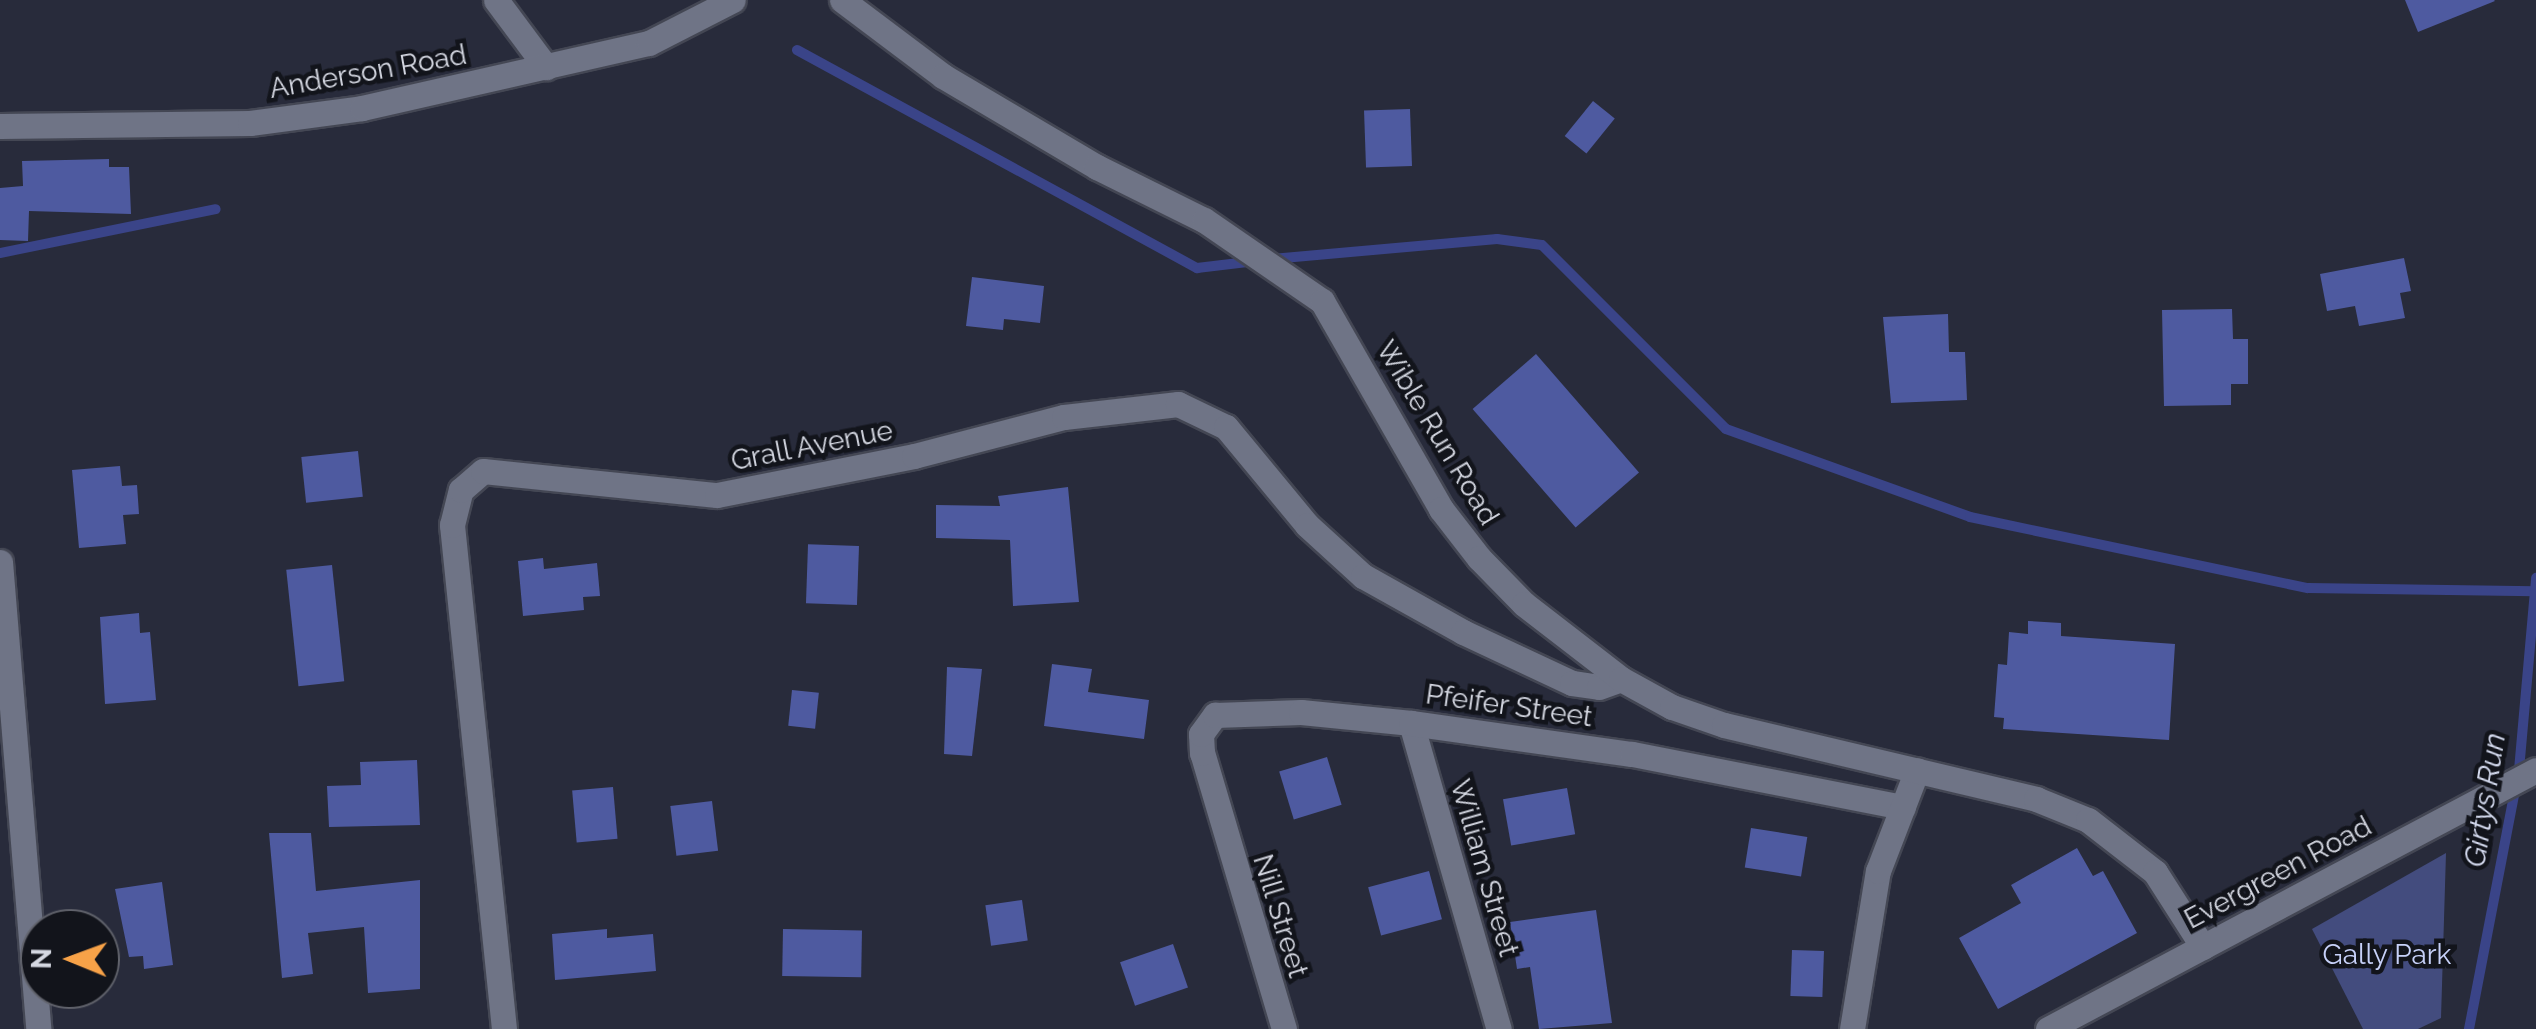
<!DOCTYPE html>
<html>
<head>
<meta charset="utf-8">
<style>
  body { margin:0 }
  #map { position:relative; width:2536px; height:1029px; overflow:hidden; background:#282b3b; font-family:Raleway,sans-serif }
  div>[style] { position:absolute }
  .green>* { inset:0; background:#434c7e }
  .stream>* { height:10px; margin:-5px; padding:0 5px; transform-origin:5px; border-radius:5px; background:#3a4488 }
  .building>* { inset:0; background:#4e5aa0; transform-origin:0 0 }
  .roads { filter:drop-shadow(2px 0 #444754) drop-shadow(-2px 0 #444754) drop-shadow(0 2px #444754) drop-shadow(0 -2px #444754) }
  .minor>* { height:25px; margin:-12.5px; padding:0 12.5px; transform-origin:12.5px; border-radius:12.5px; background:#6f7486 }
  .tertiary>* { height:25px; margin:-12.5px; padding:0 12.5px; transform-origin:12.5px; border-radius:12.5px; background:#6f7486 }
  span { translate:-50% -50%; white-space:nowrap; text-align:center; line-height:1.15; -webkit-text-stroke:9px #12141b; paint-order:stroke }
  .street-label { font-size:28px; color:#d5d8e2 }
  .park-label { font-size:28px; color:#c7d1f9 }
  .water-label { font-size:30px; color:#d3d9ed; font-style:italic }
  .north { position:absolute; left:20px; top:909px; width:100px; height:100px; box-sizing:border-box; background:#12141b; border:2px solid #60626b; border-radius:50%; rotate:271deg; font-size:28px; font-weight:700; line-height:40px; text-align:center; color:#d5d8e2 }
  .north::after { content:''; display:block; margin:auto; width:35px; height:45px; background:#f7a248; clip-path:polygon(50% 0,100% 100%,50% 72%,0 100%) }
</style>
</head>
<body>
<div id="map">
  <div class="green">
    <i style="clip-path:polygon(2446px 853px,2441px 1018px,2418px 1029px,2363px 1029px,2312px 929px)"></i>
  </div>
  <div class="stream">
    <i style="left:797px;top:50px;width:456px;rotate:28.6deg"></i>
    <i style="left:1197px;top:268px;width:59px;rotate:-6.8deg"></i>
    <i style="left:0;top:253px;width:220px;rotate:-11.5deg"></i>
    <i style="left:1272px;top:259px;width:226px;rotate:-5.1deg"></i>
    <i style="left:1497px;top:239px;width:45px;rotate:7.6deg"></i>
    <i style="left:1542px;top:245px;width:260px;rotate:45deg"></i>
    <i style="left:1726px;top:429px;width:259px;rotate:19.8deg"></i>
    <i style="left:1970px;top:517px;width:345px;rotate:11.9deg"></i>
    <i style="left:2308px;top:588px;width:227px;rotate:0.8deg"></i>
    <i style="left:2469px;top:1029px;width:264px;rotate:-79.1deg"></i>
    <i style="left:2519px;top:770px;width:193px;rotate:-84.9deg"></i>
  </div>
  <div class="building">
    <i style="clip-path:polygon(2405px 0,2494px 0,2495px 1px,2418px 32px)"></i>
    <i style="left:1593px;top:101px;width:28px;height:45px;rotate:39deg"></i>
    <i style="left:1410px;top:109px;width:57px;height:46px;rotate:88deg"></i>
    <i style="clip-path:polygon(109px 159px,109px 167px,129px 167px,131px 214px,29px 211px,28px 241px,0 240px,0 188px,23px 186px,22px 161px)"></i>
    <i style="clip-path:polygon(2404px 258px,2411px 291px,2400px 293px,2405px 318px,2359px 326px,2355px 306px,2327px 311px,2320px 274px)"></i>
    <i style="clip-path:polygon(972px 277px,1044px 286px,1040px 323px,1004px 319px,1003px 330px,966px 326px)"></i>
    <i style="clip-path:polygon(2232px 309px,2233px 339px,2248px 339px,2248px 384px,2231px 384px,2231px 405px,2164px 406px,2162px 310px)"></i>
    <i style="clip-path:polygon(1948px 314px,1949px 352px,1965px 352px,1967px 400px,1891px 403px,1883px 317px)"></i>
    <i style="left:1536px;top:354px;width:157px;height:84px;rotate:49deg"></i>
    <i style="left:358px;top:451px;width:46px;height:57px;rotate:84deg"></i>
    <i style="clip-path:polygon(120px 466px,122px 486px,137px 485px,139px 514px,123px 515px,126px 544px,79px 548px,72px 470px)"></i>
    <i style="clip-path:polygon(1068px 487px,1079px 602px,1013px 606px,1010px 540px,936px 538px,936px 505px,1000px 506px,998px 496px)"></i>
    <i style="left:859px;top:546px;width:59px;height:51px;rotate:92deg"></i>
    <i style="clip-path:polygon(543px 558px,544px 569px,597px 563px,600px 596px,583px 597px,584px 610px,523px 616px,518px 561px)"></i>
    <i style="left:332px;top:565px;width:117px;height:46px;rotate:84deg"></i>
    <i style="clip-path:polygon(139px 613px,140px 633px,150px 632px,156px 700px,105px 704px,100px 617px)"></i>
    <i style="clip-path:polygon(2028px 621px,2061px 623px,2061px 636px,2175px 644px,2169px 740px,2003px 729px,2004px 718px,1994px 717px,1998px 664px,2007px 665px,2009px 632px,2028px 634px)"></i>
    <i style="clip-path:polygon(1052px 664px,1092px 669px,1088px 692px,1149px 700px,1144px 739px,1044px 726px)"></i>
    <i style="clip-path:polygon(947px 667px,982px 669px,972px 756px,944px 754px)"></i>
    <i style="left:792px;top:690px;width:27px;height:36px;rotate:6deg"></i>
    <i style="left:1327px;top:757px;width:50px;height:50px;rotate:73deg"></i>
    <i style="clip-path:polygon(417px 760px,420px 825px,329px 827px,327px 786px,361px 785px,360px 762px)"></i>
    <i style="left:613px;top:787px;width:52px;height:41px;rotate:85deg"></i>
    <i style="left:1567px;top:788px;width:47px;height:65px;rotate:80deg"></i>
    <i style="left:712px;top:801px;width:50px;height:42px;rotate:83deg"></i>
    <i style="left:1751px;top:828px;width:57px;height:40px;rotate:9deg"></i>
    <i style="clip-path:polygon(269px 833px,311px 833px,316px 891px,420px 880px,420px 989px,368px 993px,364px 927px,308px 933px,313px 974px,282px 978px)"></i>
    <i style="clip-path:polygon(2077px 848px,2093px 876px,2103px 871px,2137px 933px,1998px 1009px,1959px 938px,2021px 903px,2011px 885px)"></i>
    <i style="left:1429px;top:871px;width:50px;height:63px;rotate:75deg"></i>
    <i style="clip-path:polygon(162px 882px,173px 965px,144px 969px,143px 956px,129px 957px,115px 889px)"></i>
    <i style="left:1022px;top:900px;width:41px;height:37px;rotate:82deg"></i>
    <i style="clip-path:polygon(1596px 910px,1612px 1023px,1539px 1029px,1530px 967px,1517px 969px,1510px 922px)"></i>
    <i style="clip-path:polygon(607px 929px,607px 938px,653px 934px,656px 971px,555px 980px,552px 934px)"></i>
    <i style="left:783px;top:929px;width:79px;height:47px;rotate:1deg"></i>
    <i style="left:1173px;top:944px;width:46px;height:56px;rotate:71deg"></i>
    <i style="left:1792px;top:950px;width:32px;height:46px;rotate:2deg"></i>
  </div>
  <div class="roads">
    <div class="minor">
      <i style="left:496px;top:0;width:84px;rotate:53.3deg"></i>
      <i style="left:0;top:562px;width:469px;rotate:85.3deg"></i>
      <i style="left:1411px;top:723px;width:318px;rotate:74deg"></i>
      <i style="left:504px;top:1029px;width:507px;rotate:-95.89deg"></i>
      <i style="left:452px;top:525px;width:36px;rotate:-76deg"></i>
      <i style="left:461px;top:490px;width:29px;rotate:-41deg"></i>
      <i style="left:483px;top:471px;width:235px;rotate:5.9deg"></i>
      <i style="left:717px;top:495px;width:201px;rotate:-11.2deg"></i>
      <i style="left:914px;top:456px;width:155px;rotate:-14.6deg"></i>
      <i style="left:1064px;top:417px;width:115px;rotate:-6.5deg"></i>
      <i style="left:1178px;top:404px;width:53px;rotate:25.6deg"></i>
      <i style="left:1226px;top:427px;width:127px;rotate:50.4deg"></i>
      <i style="left:1307px;top:525px;width:76px;rotate:42.3deg"></i>
      <i style="left:1363px;top:576px;width:115px;rotate:29.2deg"></i>
      <i style="left:1463px;top:632px;width:120px;rotate:25.1deg"></i>
      <i style="left:1572px;top:683px;width:27px;rotate:8deg"></i>
      <i style="left:1599px;top:687px;width:23px;rotate:-20deg"></i>
      <i style="left:1284px;top:1029px;width:288px;rotate:-106.5deg"></i>
      <i style="left:1202px;top:753px;width:19px;rotate:-93deg"></i>
      <i style="left:1201px;top:734px;width:24px;rotate:-54deg"></i>
      <i style="left:1215px;top:715px;width:86px;rotate:-2deg"></i>
      <i style="left:1301px;top:712px;width:111px;rotate:5.7deg"></i>
      <i style="left:1411px;top:723px;width:223px;rotate:8deg"></i>
      <i style="left:1632px;top:754px;width:276px;rotate:11.1deg"></i>
      <i style="left:1852px;top:1029px;width:160px;rotate:-80.7deg"></i>
      <i style="left:1878px;top:871px;width:108px;rotate:-68.9deg"></i>
    </div>
    <div class="tertiary">
      <i style="left:842px;top:0;width:126px;rotate:37deg"></i>
      <i style="left:943px;top:76px;width:179px;rotate:30.6deg"></i>
      <i style="left:1097px;top:167px;width:119px;rotate:26.4deg"></i>
      <i style="left:1204px;top:220px;width:143px;rotate:34.5deg"></i>
      <i style="left:1322px;top:301px;width:240px;rotate:60.2deg"></i>
      <i style="left:1441px;top:509px;width:62px;rotate:52.2deg"></i>
      <i style="left:1479px;top:558px;width:64px;rotate:45.6deg"></i>
      <i style="left:1524px;top:604px;width:123px;rotate:37.7deg"></i>
      <i style="left:1621px;top:679px;width:58px;rotate:28.8deg"></i>
      <i style="left:1672px;top:707px;width:55px;rotate:19.1deg"></i>
      <i style="left:1724px;top:725px;width:321px;rotate:13.3deg"></i>
      <i style="left:2036px;top:799px;width:56px;rotate:22deg"></i>
      <i style="left:2088px;top:820px;width:85px;rotate:37.8deg"></i>
      <i style="left:2155px;top:872px;width:89px;rotate:57.4deg"></i>
      <i style="left:0;top:126px;width:250px;rotate:-0.7deg"></i>
      <i style="left:250px;top:123px;width:113px;rotate:-7.6deg"></i>
      <i style="left:362px;top:108px;width:294px;rotate:-12.8deg"></i>
      <i style="left:649px;top:43px;width:94px;rotate:-27.1deg"></i>
      <i style="left:2048px;top:1029px;width:552px;rotate:-27.96deg"></i>
    </div>
  </div>
  <div class="street-label">
    <span style="left:368px;top:72px;rotate:-10deg">Anderson Road</span>
    <span style="left:1437px;top:433px;rotate:59deg">Wible Run Road</span>
    <span style="left:812px;top:446px;rotate:-11deg">Grall Avenue</span>
    <span style="left:1509px;top:706px;rotate:8deg">Pfeifer Street</span>
    <span style="left:1484px;top:868px;rotate:74deg">William Street</span>
    <span style="left:2278px;top:873px;rotate:-28deg">Evergreen Road</span>
    <span style="left:1280px;top:916px;rotate:73deg">Nill Street</span>
  </div>
  <div class="park-label">
    <span style="left:2387px;top:955px">Gally Park</span>
  </div>
  <div class="water-label">
    <span style="left:2485px;top:800px;rotate:-81deg">Girtys Run</span>
  </div>
  <div class="north">N</div>
</div>
</body>
</html>
